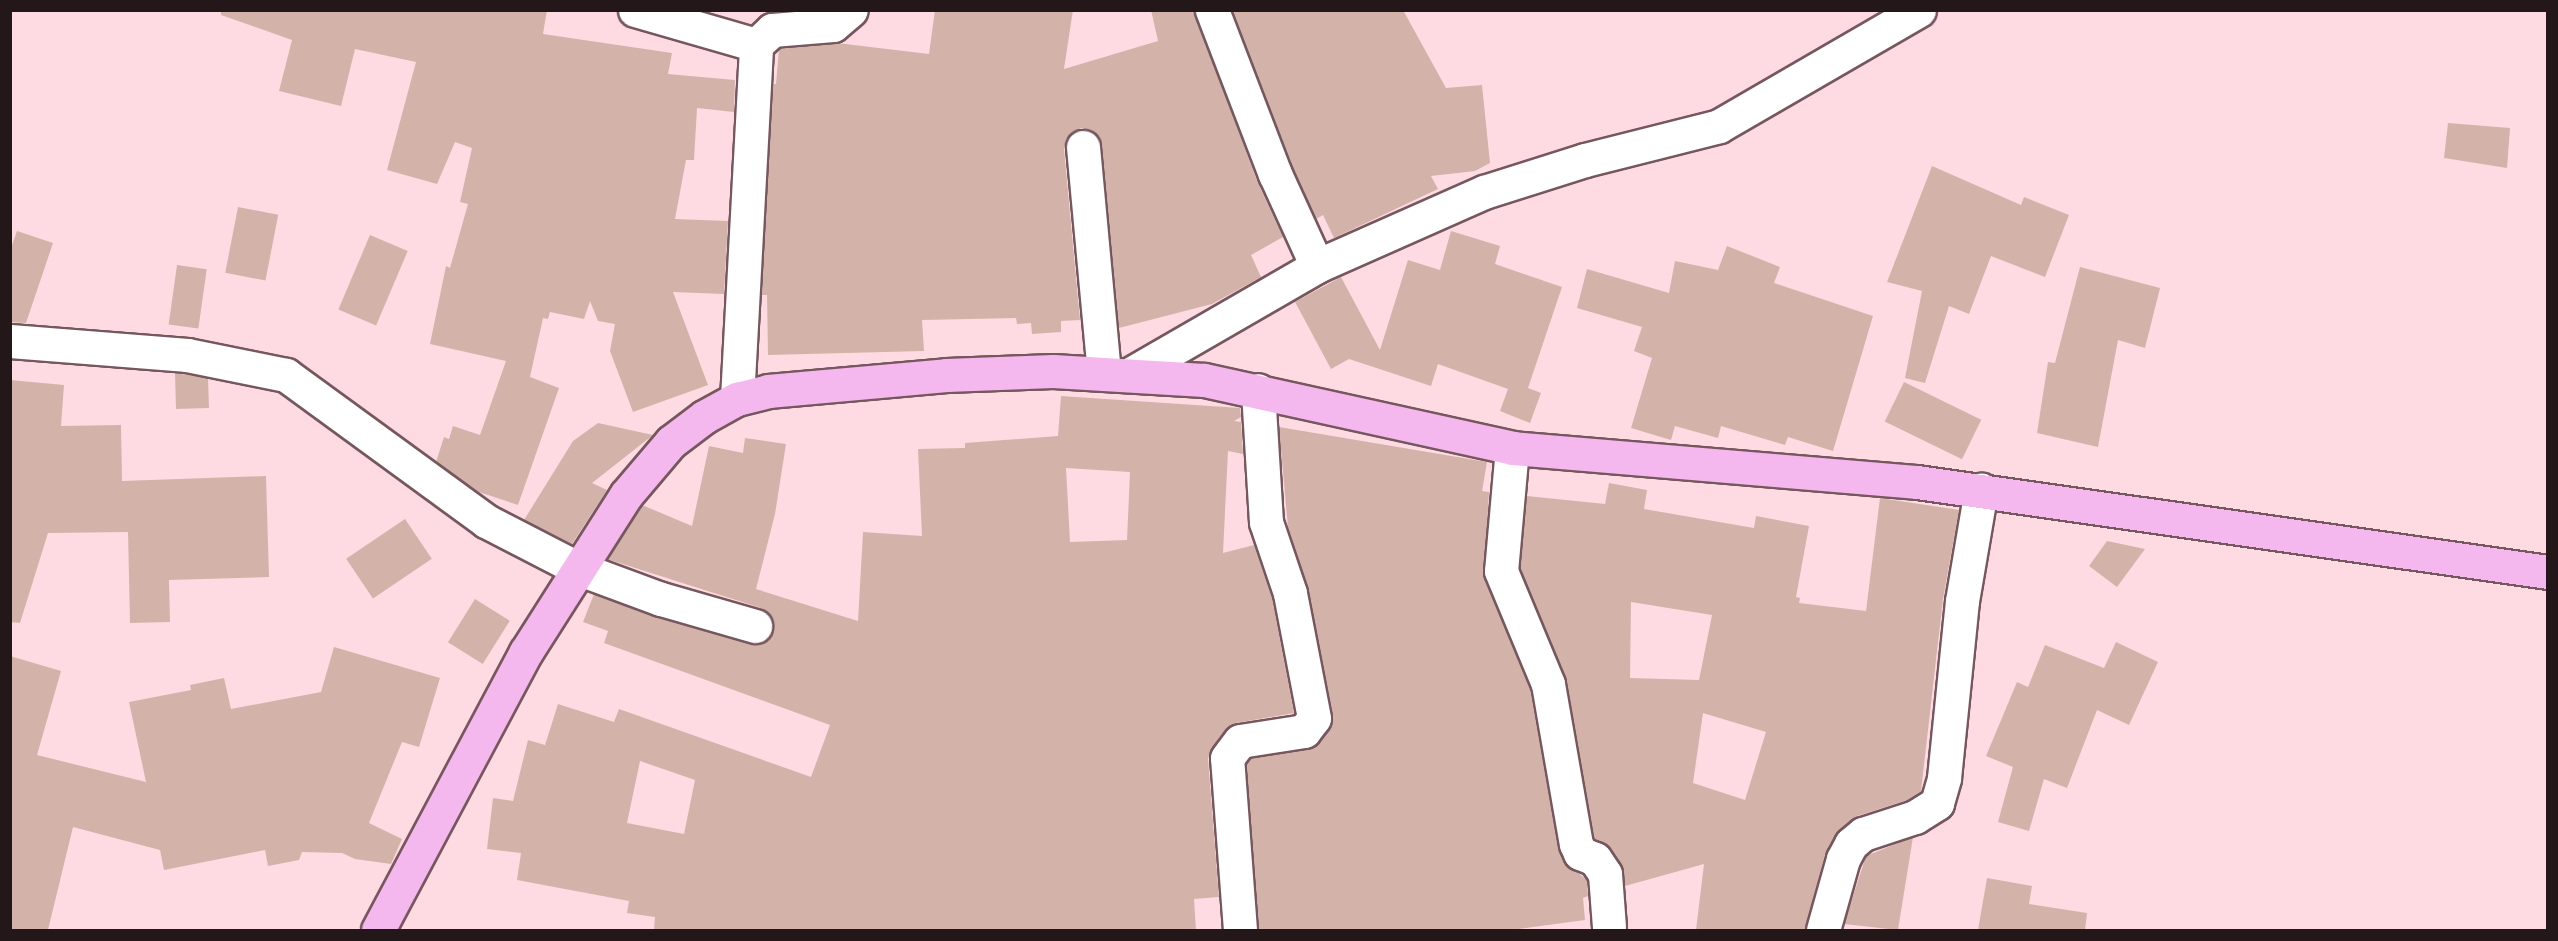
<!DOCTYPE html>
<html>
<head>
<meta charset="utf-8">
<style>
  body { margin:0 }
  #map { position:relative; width:2558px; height:941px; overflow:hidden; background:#fedbe2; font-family:Lato,sans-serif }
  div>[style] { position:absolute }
  .building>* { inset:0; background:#d3b3a9; transform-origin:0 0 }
  .roads { filter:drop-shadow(2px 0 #75575d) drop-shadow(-2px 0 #75575d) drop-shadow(0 2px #75575d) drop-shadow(0 -2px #75575d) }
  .street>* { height:33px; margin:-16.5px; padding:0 16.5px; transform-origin:16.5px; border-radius:16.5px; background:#fff }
  .primary>* { height:33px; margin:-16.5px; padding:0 16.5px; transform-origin:16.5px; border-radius:16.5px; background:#f5b8ee }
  span { translate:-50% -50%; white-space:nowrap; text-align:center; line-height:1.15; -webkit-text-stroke:4.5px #fff; paint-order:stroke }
  .frame { position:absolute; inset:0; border:12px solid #231719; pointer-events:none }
</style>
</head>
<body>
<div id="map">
  <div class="building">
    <i style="clip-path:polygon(221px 10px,547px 10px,543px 34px,672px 53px,668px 74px,735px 80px,734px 112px,697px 108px,694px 160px,686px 160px,675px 219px,728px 221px,724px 294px,673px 292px,708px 385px,633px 412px,610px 351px,615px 324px,598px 321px,590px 301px,584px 319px,550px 312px,548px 319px,543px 318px,530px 377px,559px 388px,518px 505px,479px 492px,436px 462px,444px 437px,449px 439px,453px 426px,480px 435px,506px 361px,430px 344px,446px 266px,450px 268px,468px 204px,460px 202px,472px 148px,455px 142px,437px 184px,387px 170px,416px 62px,355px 49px,341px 106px,279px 91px,292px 40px,221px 15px)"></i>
    <i style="clip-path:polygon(935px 10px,1073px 10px,1064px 69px,1158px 41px,1151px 10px,1194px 10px,1257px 181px,1283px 237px,1251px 255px,1261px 277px,1212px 304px,1119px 328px,1102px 145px,1091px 130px,1081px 128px,1066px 139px,1064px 149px,1080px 320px,1061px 321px,1061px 332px,1032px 334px,1031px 323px,1017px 324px,1016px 318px,922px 320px,924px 351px,768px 355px,767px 295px,761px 295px,773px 84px,776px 84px,779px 49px,837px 43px,929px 54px)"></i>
    <i style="clip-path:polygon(1232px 10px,1403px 10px,1446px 88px,1482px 85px,1490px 163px,1475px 171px,1431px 176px,1438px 189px,1334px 238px,1323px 215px,1316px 219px,1292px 167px)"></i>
    <i style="clip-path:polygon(2448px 123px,2510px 128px,2507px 168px,2444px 158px)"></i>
    <i style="clip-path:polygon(1932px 166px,2021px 205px,2024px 197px,2069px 215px,2045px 277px,1991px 256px,1969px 314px,1949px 306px,1925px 383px,1905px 378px,1922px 291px,1887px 282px)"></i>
    <i style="left:238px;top:207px;width:41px;height:67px;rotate:11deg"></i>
    <i style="clip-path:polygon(17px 231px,53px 243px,26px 323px,10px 322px,10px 251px)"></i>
    <i style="clip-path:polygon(1451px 231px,1500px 246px,1495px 264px,1562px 287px,1528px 388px,1541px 393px,1530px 423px,1500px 411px,1508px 389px,1438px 364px,1431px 386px,1349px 359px,1331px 369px,1295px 302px,1341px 277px,1380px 350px,1408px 260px,1440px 270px)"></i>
    <i style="left:370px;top:235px;width:41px;height:81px;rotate:23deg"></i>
    <i style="clip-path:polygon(1727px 246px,1780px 267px,1774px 283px,1873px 316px,1833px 451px,1788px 437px,1785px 445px,1721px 426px,1718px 438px,1675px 426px,1671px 440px,1631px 428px,1652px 358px,1634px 351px,1642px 327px,1577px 308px,1587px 269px,1669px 293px,1675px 261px,1718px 270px)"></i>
    <i style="left:177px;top:265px;width:30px;height:60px;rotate:8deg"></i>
    <i style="clip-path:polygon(2080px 267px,2160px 288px,2145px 348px,2118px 340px,2098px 447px,2037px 433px,2048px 362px,2055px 363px)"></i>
    <i style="clip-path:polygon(175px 373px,208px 378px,209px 408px,176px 409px)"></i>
    <i style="clip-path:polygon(10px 380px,64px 385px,61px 426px,121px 425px,122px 481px,266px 476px,269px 577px,169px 580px,170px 622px,130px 623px,128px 532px,48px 533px,20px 623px,10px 622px)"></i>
    <i style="left:1904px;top:382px;width:86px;height:44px;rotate:26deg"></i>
    <i style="clip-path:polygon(evenodd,1061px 396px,1240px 408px,1241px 417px,1234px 421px,1241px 422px,1243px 454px,1228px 451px,1223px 553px,1254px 545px,1272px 598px,1294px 713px,1236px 723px,1225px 730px,1212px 747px,1208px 759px,1219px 897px,1194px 899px,1196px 930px,654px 930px,655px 917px,627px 913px,629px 901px,517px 880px,521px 853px,487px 849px,493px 798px,513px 801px,528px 740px,545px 745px,558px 704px,614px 722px,619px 709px,811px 777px,830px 725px,604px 643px,608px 631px,583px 622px,594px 594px,750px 644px,768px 639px,773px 622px,761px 608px,607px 559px,642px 505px,692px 526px,709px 446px,743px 453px,745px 438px,786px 444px,775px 514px,756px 589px,858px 621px,863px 532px,922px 536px,918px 449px,965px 448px,965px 443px,1058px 436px,1061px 396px,1066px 468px,1130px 472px,1127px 540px,1070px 542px,1066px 468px,1061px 396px,640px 761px,695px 780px,684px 834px,627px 823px,640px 761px)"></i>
    <i style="clip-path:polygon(598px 423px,653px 435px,592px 483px,607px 490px,572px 544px,524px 520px,573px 441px)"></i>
    <i style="clip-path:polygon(1279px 427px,1487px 462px,1482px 491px,1489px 492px,1484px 578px,1530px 689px,1559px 851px,1563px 861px,1587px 880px,1588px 896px,1583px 898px,1585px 920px,1512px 930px,1258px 930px,1246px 764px,1250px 758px,1308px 749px,1319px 742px,1332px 722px,1308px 589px,1288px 528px)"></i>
    <i style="clip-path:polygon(evenodd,1609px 483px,1647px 490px,1644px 509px,1754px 528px,1756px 516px,1809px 526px,1796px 597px,1800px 598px,1799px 603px,1866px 611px,1880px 498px,1959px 510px,1943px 599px,1921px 791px,1907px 800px,1857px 816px,1839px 830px,1825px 854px,1805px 930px,1696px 930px,1704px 864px,1625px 886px,1621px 864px,1610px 848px,1594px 838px,1566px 681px,1520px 568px,1527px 496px,1605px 504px,1609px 483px,1631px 602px,1712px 615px,1699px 680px,1630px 678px,1631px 602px,1609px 483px,1703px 713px,1766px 732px,1745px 800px,1693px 783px,1703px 713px)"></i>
    <i style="left:405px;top:519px;width:48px;height:71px;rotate:56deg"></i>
    <i style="clip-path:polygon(2107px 541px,2145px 549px,2117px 587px,2089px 566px)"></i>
    <i style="left:475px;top:599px;width:41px;height:51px;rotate:32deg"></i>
    <i style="clip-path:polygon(2116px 642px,2158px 662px,2129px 725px,2097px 710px,2067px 788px,2044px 779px,2029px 831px,1998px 822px,2013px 767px,1986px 756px,2017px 682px,2028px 687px,2045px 645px,2104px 668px)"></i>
    <i style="clip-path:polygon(334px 647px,440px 678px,419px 747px,402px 742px,369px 823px,402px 839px,391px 864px,355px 859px,342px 853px,302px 852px,299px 860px,268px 866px,265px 850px,164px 870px,160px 850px,73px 827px,48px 930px,10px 930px,10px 656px,61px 671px,37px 755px,146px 782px,129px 702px,191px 690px,190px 685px,224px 678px,231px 709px,321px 692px)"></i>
    <i style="clip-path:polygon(1913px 837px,1898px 930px,1844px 924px,1866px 856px)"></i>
    <i style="clip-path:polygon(1987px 878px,2032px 886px,2029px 904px,2087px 913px,2085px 930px,1978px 930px)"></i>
  </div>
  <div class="roads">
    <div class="street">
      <i style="left:635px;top:10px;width:126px;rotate:16.1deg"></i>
      <i style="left:1212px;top:10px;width:176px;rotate:69deg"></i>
      <i style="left:1275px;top:174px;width:101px;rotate:65.5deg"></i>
      <i style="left:1083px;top:147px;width:227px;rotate:84.7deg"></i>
      <i style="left:10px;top:341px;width:178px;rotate:4.5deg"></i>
      <i style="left:187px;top:355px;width:101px;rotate:11.4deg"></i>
      <i style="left:286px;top:375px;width:248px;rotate:36.1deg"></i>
      <i style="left:486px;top:521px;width:102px;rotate:27.3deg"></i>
      <i style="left:577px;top:568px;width:90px;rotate:20.3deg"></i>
      <i style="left:661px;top:599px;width:98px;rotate:16deg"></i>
      <i style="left:1132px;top:373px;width:214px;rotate:-30deg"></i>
      <i style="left:1317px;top:266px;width:183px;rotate:-23.9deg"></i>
      <i style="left:1484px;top:192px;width:106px;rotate:-17.6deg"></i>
      <i style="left:1585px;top:160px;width:138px;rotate:-14.2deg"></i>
      <i style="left:1719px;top:126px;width:231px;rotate:-30.1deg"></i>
      <i style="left:737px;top:399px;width:355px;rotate:-86.9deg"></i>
      <i style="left:756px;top:45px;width:22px;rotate:-43deg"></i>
      <i style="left:772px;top:30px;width:61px;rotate:-4.7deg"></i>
      <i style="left:833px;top:25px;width:23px;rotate:-40deg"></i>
      <i style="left:1512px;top:448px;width:123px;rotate:95.1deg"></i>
      <i style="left:1501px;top:571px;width:122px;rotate:67.4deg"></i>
      <i style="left:1548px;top:684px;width:162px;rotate:80.1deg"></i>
      <i style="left:1576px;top:844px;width:10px;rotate:66deg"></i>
      <i style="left:1580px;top:853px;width:16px;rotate:22deg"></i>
      <i style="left:1595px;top:859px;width:18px;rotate:56deg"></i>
      <i style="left:1605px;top:874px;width:53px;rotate:85.7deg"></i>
      <i style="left:1240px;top:930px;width:172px;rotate:-94.3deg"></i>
      <i style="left:1227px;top:758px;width:21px;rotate:-53deg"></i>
      <i style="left:1240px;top:741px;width:65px;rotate:-8.9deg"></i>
      <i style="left:1304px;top:731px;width:16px;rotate:-52deg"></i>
      <i style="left:1314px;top:718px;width:127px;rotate:-100.9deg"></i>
      <i style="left:1290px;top:593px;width:75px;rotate:-108.7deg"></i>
      <i style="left:1266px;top:522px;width:132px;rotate:-93.5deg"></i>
      <i style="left:1823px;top:930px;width:74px;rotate:-74.3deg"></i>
      <i style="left:1843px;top:859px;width:17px;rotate:-62deg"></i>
      <i style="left:1851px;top:844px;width:16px;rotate:-40deg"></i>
      <i style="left:1863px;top:834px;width:55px;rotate:-18.1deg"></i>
      <i style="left:1915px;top:817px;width:26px;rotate:-32deg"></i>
      <i style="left:1937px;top:803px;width:26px;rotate:-74deg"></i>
      <i style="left:1944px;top:778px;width:178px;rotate:-84.2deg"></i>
      <i style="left:1962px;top:601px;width:113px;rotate:-80.3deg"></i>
    </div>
    <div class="primary">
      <i style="left:378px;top:930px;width:315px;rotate:-62deg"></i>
      <i style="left:526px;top:652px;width:186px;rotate:-57.5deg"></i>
      <i style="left:626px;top:495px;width:70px;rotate:-49.7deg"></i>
      <i style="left:671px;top:442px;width:41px;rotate:-37.1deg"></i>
      <i style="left:704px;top:417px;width:38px;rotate:-29deg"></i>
      <i style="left:737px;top:399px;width:32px;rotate:-14deg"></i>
      <i style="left:768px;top:391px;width:179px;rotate:-5.1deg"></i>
      <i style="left:946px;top:375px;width:107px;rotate:-2.1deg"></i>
      <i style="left:1053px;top:371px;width:151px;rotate:3.4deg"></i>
      <i style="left:1204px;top:380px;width:315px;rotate:12.4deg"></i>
      <i style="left:1512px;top:448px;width:406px;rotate:4.8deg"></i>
      <i style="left:1917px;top:482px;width:637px;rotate:8.12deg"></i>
    </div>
  </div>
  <div class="frame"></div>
</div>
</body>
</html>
